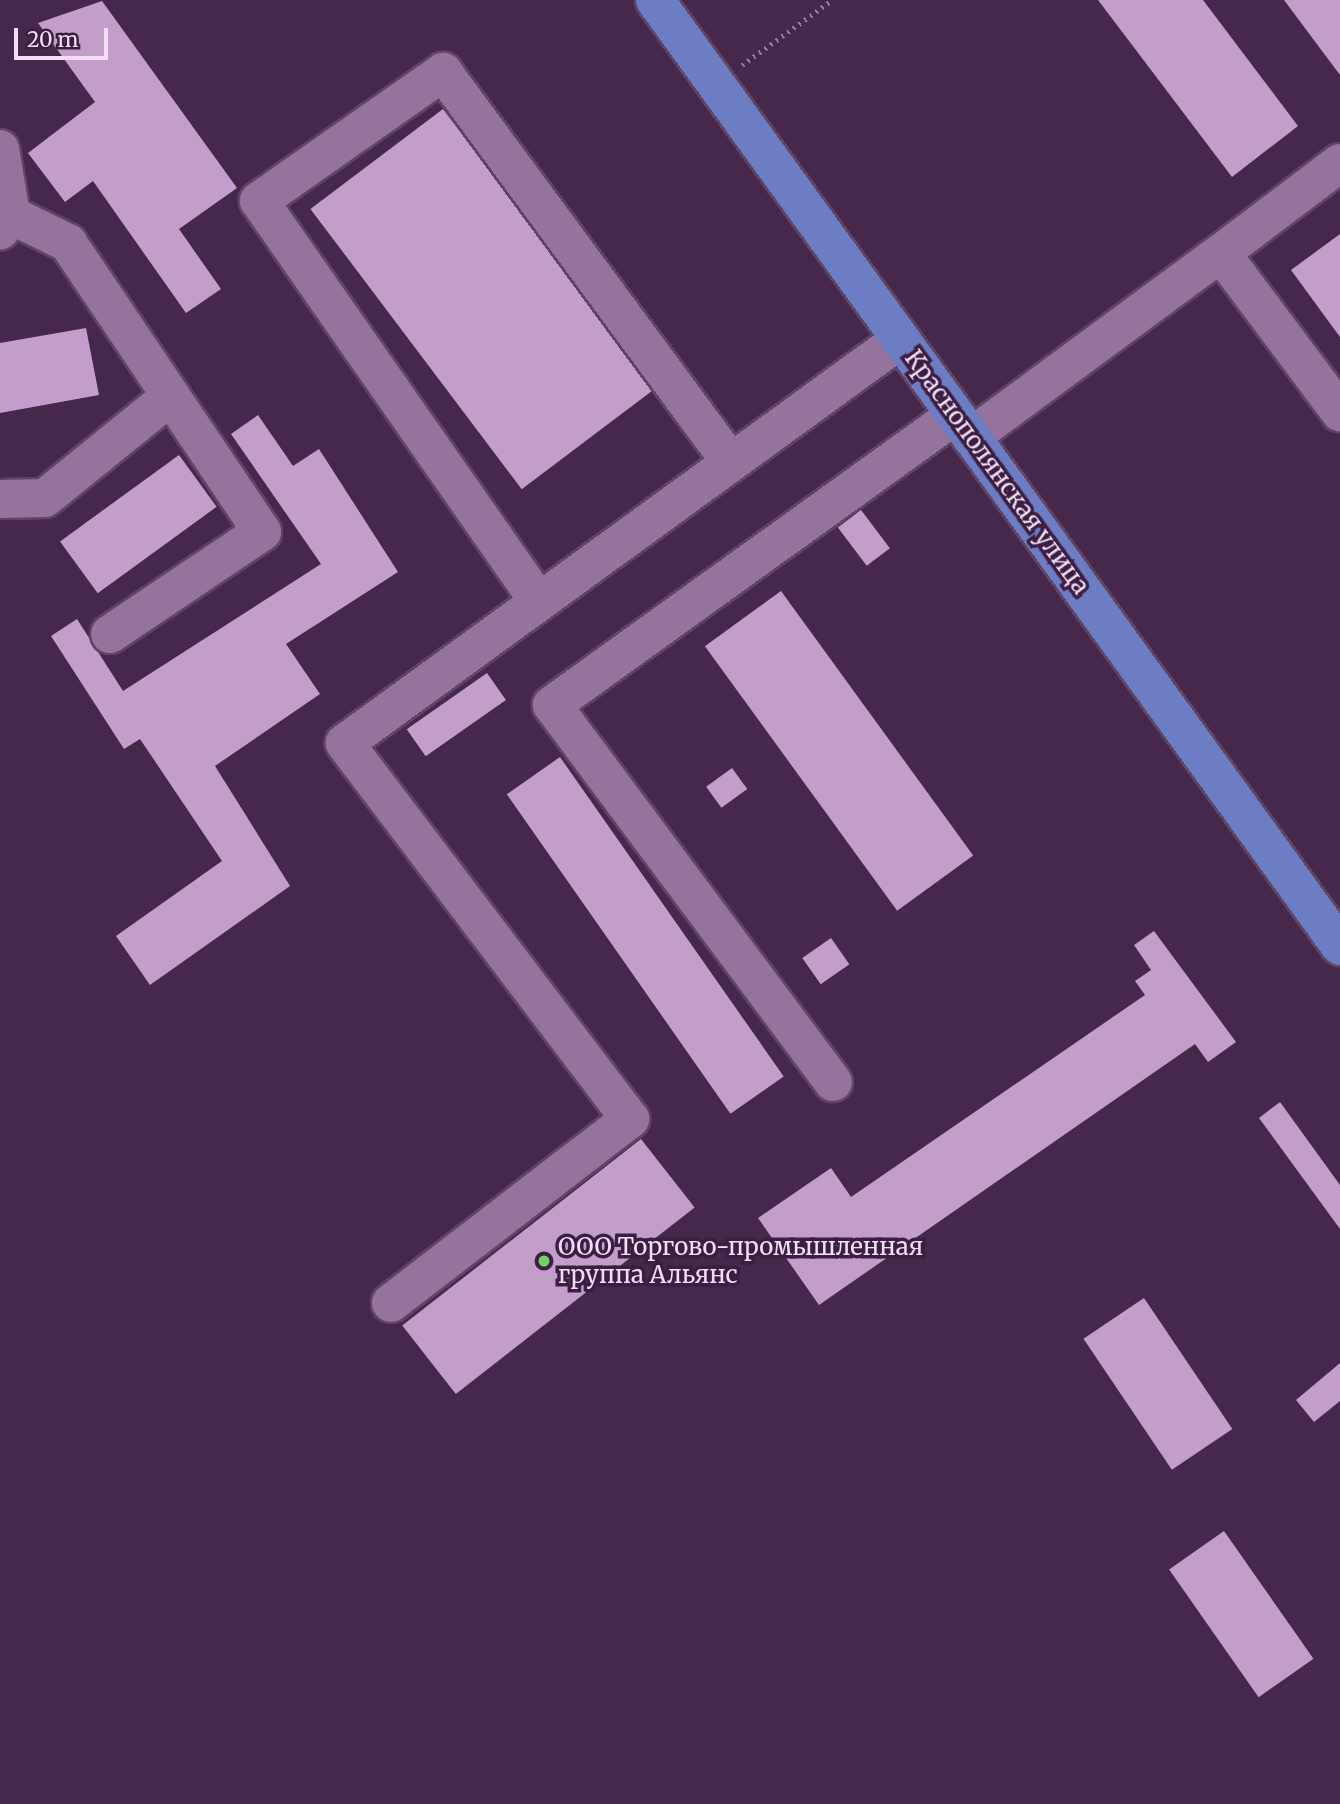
<!DOCTYPE html>
<html>
<head>
<meta charset="utf-8">
<style>
  body { margin:0 }
  #map { position:relative; width:1340px; height:1804px; overflow:hidden; background:#47284d; font-family:Merriweather,serif }
  div>[style] { position:absolute }
  .building>* { inset:0; background:#c39eca; transform-origin:0 0 }
  .path>* { height:4.5px; margin-top:-2.25px; transform-origin:0; background:repeating-linear-gradient(90deg,#977e9c 0 2px,transparent 0 7px) }
  .roads { filter:drop-shadow(2px 0 #5f4565) drop-shadow(-2px 0 #5f4565) drop-shadow(0 2px #5f4565) drop-shadow(0 -2px #5f4565) }
  .minor>* { height:38px; margin:-19px; padding:0 19px; transform-origin:19px; border-radius:19px; background:#96739c }
  .major>* { height:38px; margin:-19px; padding:0 19px; transform-origin:19px; border-radius:19px; background:#6d7dc3 }
  .dots>* { width:19px; height:19px; translate:-50% -50%; box-sizing:border-box; border:4px solid #3c1e42; border-radius:50% }
  span { translate:-50% -50%; white-space:nowrap; text-align:center; line-height:1.15; -webkit-text-stroke:7px #3c1e42; paint-order:stroke }
  .street-label { font-size:24px; color:#f2dff5 }
  .poi-label { font-size:24px; color:#f2dff5 }
  .left { translate:0 -50%; text-align:left }
  .scale { position:absolute; left:14px; top:28px; width:94px; height:32px; box-sizing:border-box; border:4px solid #f2dff5; border-top:0; padding-left:9px; font-size:21px; line-height:24px; white-space:nowrap; color:#f2dff5; -webkit-text-stroke:5px #3c1e42; paint-order:stroke }
</style>
</head>
<body>
<div id="map">
  <div class="building">
    <i style="clip-path:polygon(1098px 0,1203px 0,1298px 126px,1232px 177px)"></i>
    <i style="clip-path:polygon(1284px 0,1340px 0,1340px 75px)"></i>
    <i style="clip-path:polygon(102px 1px,237px 188px,179px 229px,221px 289px,186px 313px,93px 181px,65px 202px,28px 153px,95px 102px,38px 23px)"></i>
    <i style="left:443px;top:109px;width:351px;height:166px;rotate:53deg"></i>
    <i style="clip-path:polygon(1340px 234px,1340px 337px,1291px 270px)"></i>
    <i style="clip-path:polygon(86px 328px,99px 395px,0 413px,0 343px)"></i>
    <i style="clip-path:polygon(258px 415px,293px 466px,319px 449px,398px 572px,286px 644px,320px 694px,215px 766px,290px 886px,150px 985px,116px 936px,222px 861px,140px 739px,124px 749px,51px 636px,77px 619px,123px 691px,321px 564px,231px 434px)"></i>
    <i style="left:179px;top:455px;width:64px;height:147px;rotate:54deg"></i>
    <i style="left:861px;top:510px;width:48px;height:29px;rotate:53deg"></i>
    <i style="left:781px;top:591px;width:327px;height:94px;rotate:54deg"></i>
    <i style="left:487px;top:673px;width:33px;height:98px;rotate:55deg"></i>
    <i style="left:560px;top:757px;width:390px;height:65px;rotate:55deg"></i>
    <i style="left:732px;top:768px;width:26px;height:32px;rotate:54deg"></i>
    <i style="clip-path:polygon(1154px 931px,1236px 1042px,1208px 1062px,1195px 1044px,819px 1305px,758px 1218px,831px 1168px,851px 1197px,1145px 995px,1135px 981px,1151px 970px,1134px 945px)"></i>
    <i style="left:831px;top:938px;width:32px;height:35px;rotate:55deg"></i>
    <i style="clip-path:polygon(1280px 1102px,1340px 1185px,1340px 1229px,1259px 1118px)"></i>
    <i style="left:641px;top:1139px;width:87px;height:303px;rotate:52deg"></i>
    <i style="left:1144px;top:1298px;width:158px;height:73px;rotate:56deg"></i>
    <i style="clip-path:polygon(1340px 1363px,1340px 1401px,1314px 1422px,1296px 1400px)"></i>
    <i style="left:1224px;top:1531px;width:156px;height:67px;rotate:55deg"></i>
  </div>
  <div class="path">
    <i style="left:742px;top:65px;width:111px;rotate:-35.8deg"></i>
  </div>
  <div class="roads">
    <div class="minor">
      <i style="left:0;top:149px;width:67px;rotate:80.5deg"></i>
      <i style="left:11px;top:215px;width:19px;rotate:125deg"></i>
      <i style="left:1340px;top:163px;width:149px;rotate:142.9deg"></i>
      <i style="left:1221px;top:253px;width:199px;rotate:53.2deg"></i>
      <i style="left:11px;top:215px;width:64px;rotate:26.2deg"></i>
      <i style="left:68px;top:243px;width:348px;rotate:56.1deg"></i>
      <i style="left:262px;top:532px;width:183px;rotate:146.1deg"></i>
      <i style="left:971px;top:437px;width:310px;rotate:-36.4deg"></i>
      <i style="left:0;top:499px;width:45px;rotate:-1.3deg"></i>
      <i style="left:45px;top:498px;width:162px;rotate:-39deg"></i>
      <i style="left:539px;top:602px;width:489px;rotate:-124.9deg"></i>
      <i style="left:259px;top:201px;width:225px;rotate:-35deg"></i>
      <i style="left:443px;top:72px;width:485px;rotate:53.6deg"></i>
      <i style="left:833px;top:1082px;width:470px;rotate:-126.7deg"></i>
      <i style="left:552px;top:705px;width:497px;rotate:-35.7deg"></i>
      <i style="left:391px;top:1303px;width:302px;rotate:-37.6deg"></i>
      <i style="left:630px;top:1119px;width:472px;rotate:-127.2deg"></i>
      <i style="left:345px;top:743px;width:687px;rotate:-36deg"></i>
    </div>
    <div class="major">
      <i style="left:655px;top:0;width:1168px;rotate:54.09deg"></i>
    </div>
  </div>
  <div class="dots">
    <i style="left:544px;top:1261px;background:#6ed360"></i>
  </div>
  <div class="street-label">
    <span style="left:997px;top:472px;rotate:54deg">Краснополянская улица</span>
  </div>
  <div class="poi-label">
    <span class="left" style="left:558px;top:1261px">ООО Торгово-промышленная<br>группа Альянс</span>
  </div>
  <div class="scale">20 m</div>
</div>
</body>
</html>
